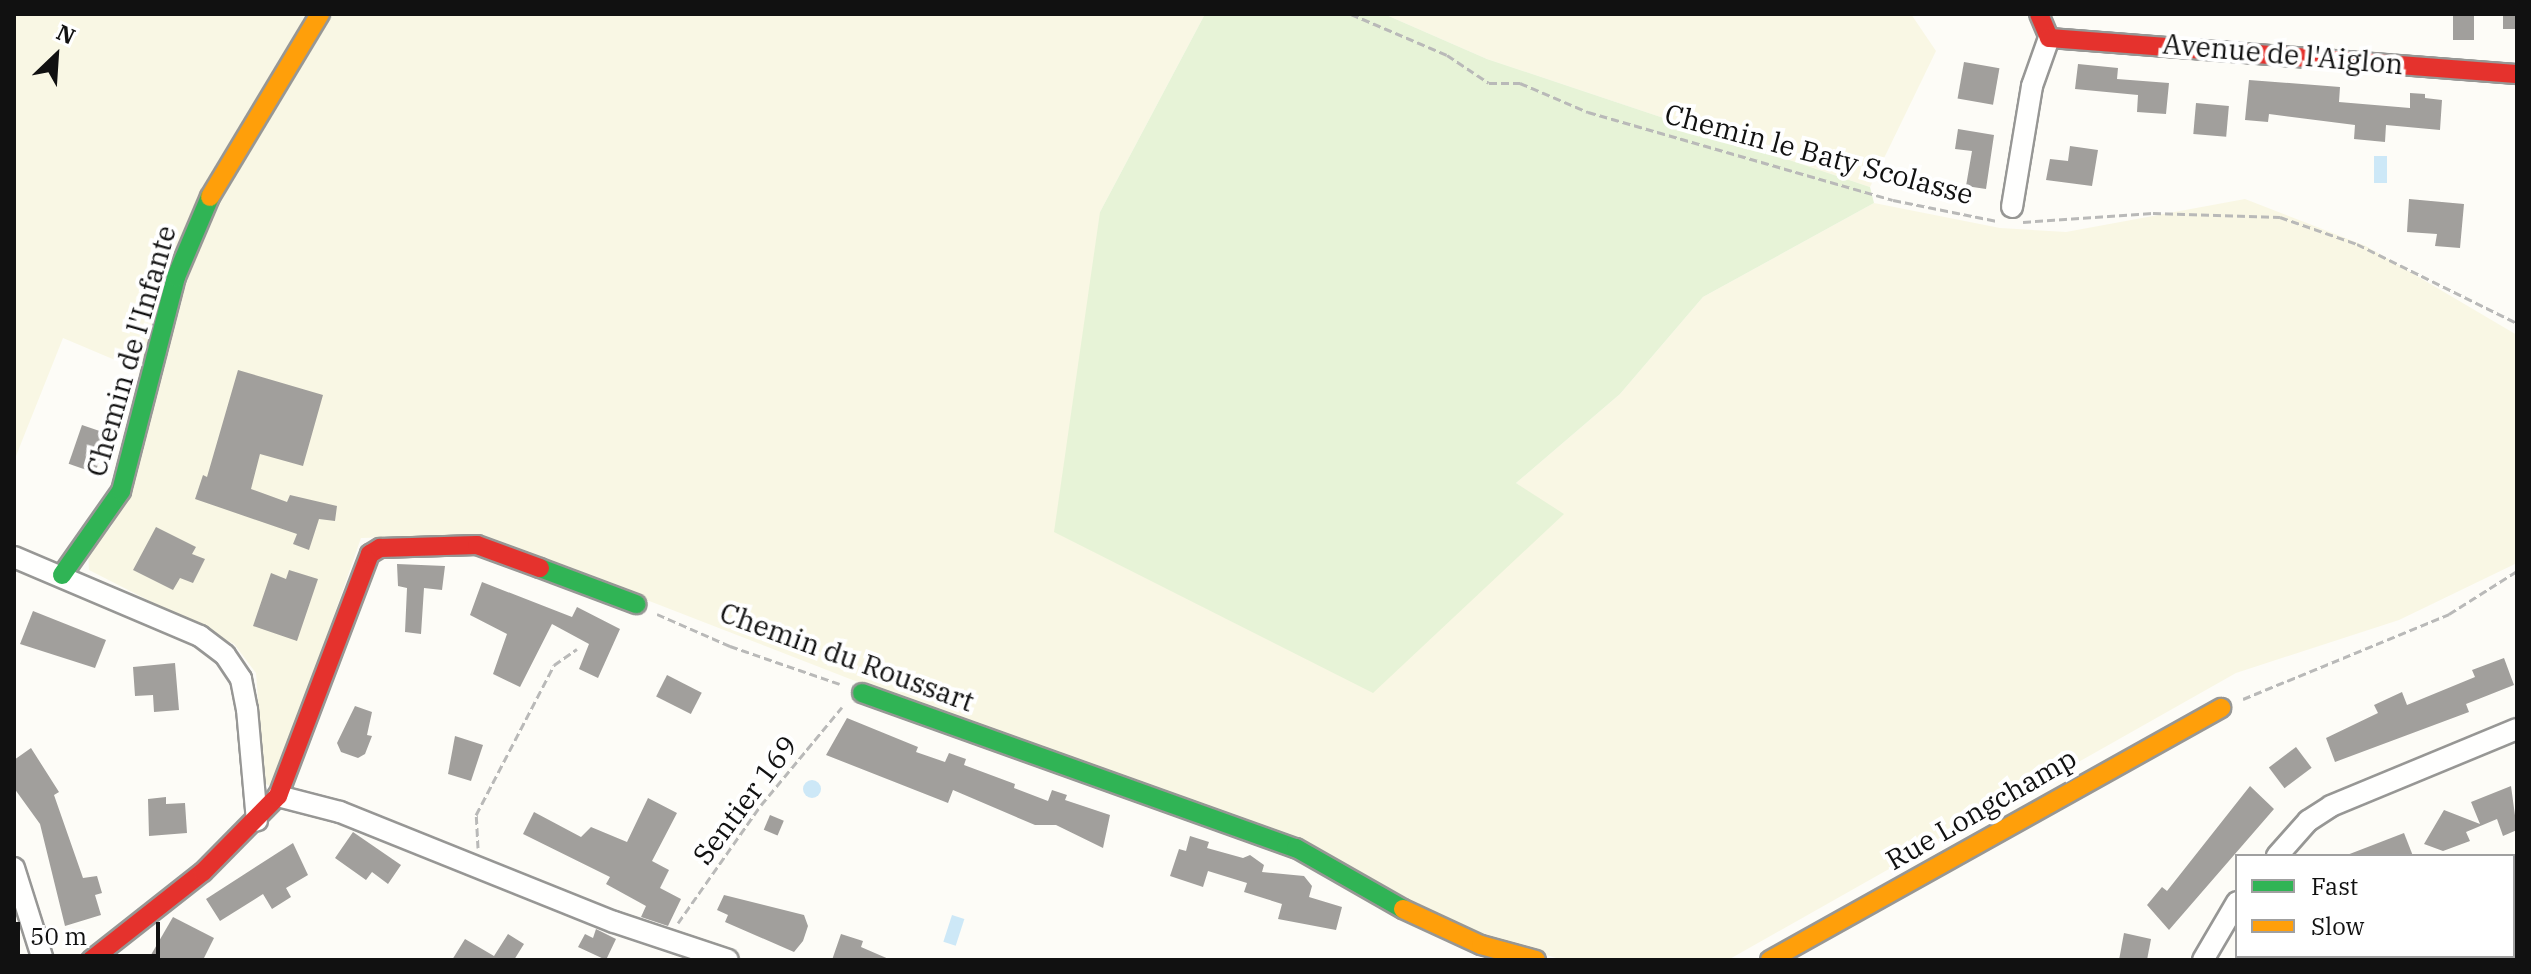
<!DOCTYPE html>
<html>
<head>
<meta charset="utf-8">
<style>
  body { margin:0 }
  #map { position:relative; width:2531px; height:974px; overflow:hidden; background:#fdfcf7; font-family:"IBM Plex Serif",serif }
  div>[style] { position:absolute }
  .farmland>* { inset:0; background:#f9f7e4 }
  .green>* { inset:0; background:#e7f3d7 }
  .water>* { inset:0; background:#cde8f7; transform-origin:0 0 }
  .round { border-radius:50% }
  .building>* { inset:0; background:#a19f9c; transform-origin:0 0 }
  .path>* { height:3px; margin-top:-1.5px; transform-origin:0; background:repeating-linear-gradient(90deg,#b9b9b8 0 8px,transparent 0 12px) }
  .roads { filter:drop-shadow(2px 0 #979795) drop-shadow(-2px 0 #979795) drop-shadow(0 2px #979795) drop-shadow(0 -2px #979795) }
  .street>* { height:20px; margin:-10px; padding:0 10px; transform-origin:10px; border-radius:10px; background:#fffffe }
  .fast>* { height:18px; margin:-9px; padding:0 9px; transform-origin:9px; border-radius:9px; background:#30b455 }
  .slow>* { height:18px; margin:-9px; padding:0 9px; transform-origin:9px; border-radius:9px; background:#ff9f0a }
  .jam>* { height:18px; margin:-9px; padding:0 9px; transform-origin:9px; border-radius:9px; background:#e5322d }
  span { translate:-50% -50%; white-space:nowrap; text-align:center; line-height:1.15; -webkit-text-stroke:8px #fff; paint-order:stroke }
  .street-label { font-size:28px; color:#111 }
  .frame { position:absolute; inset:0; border:16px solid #111; pointer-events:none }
  .legend { position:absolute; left:2235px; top:854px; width:280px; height:104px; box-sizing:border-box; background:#fff; border:2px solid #a0a0a0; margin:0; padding:10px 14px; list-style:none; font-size:24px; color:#111 }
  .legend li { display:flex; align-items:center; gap:16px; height:40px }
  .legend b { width:40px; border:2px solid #a0a0a0 }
  .north { position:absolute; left:16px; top:16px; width:80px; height:80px; -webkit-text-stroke:6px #fff; paint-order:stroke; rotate:25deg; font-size:22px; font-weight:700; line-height:32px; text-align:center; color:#111 }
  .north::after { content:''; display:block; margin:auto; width:28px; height:36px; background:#111; clip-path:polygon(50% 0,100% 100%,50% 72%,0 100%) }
  .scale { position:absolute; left:16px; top:922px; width:144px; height:36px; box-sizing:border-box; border:4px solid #111; border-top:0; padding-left:10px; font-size:24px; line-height:28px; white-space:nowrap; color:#111; -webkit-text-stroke:6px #fff; paint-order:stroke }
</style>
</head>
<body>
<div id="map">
  <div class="farmland">
    <i style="clip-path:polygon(14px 14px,1205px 14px,1100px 212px,1563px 515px,1516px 483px,1620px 394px,1703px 297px,1874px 203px,2000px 228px,2066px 232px,2245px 199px,2366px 246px,2517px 335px,2517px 563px,2399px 620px,2236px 673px,1728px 960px,1563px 960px,1516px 946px,1455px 924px,1309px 844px,850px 679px,479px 535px,361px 538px,274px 788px,264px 783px,256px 673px,234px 644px,89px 570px,88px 552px,112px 526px,141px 371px,63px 338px,14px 461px)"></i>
    <i style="clip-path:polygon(1384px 14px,1911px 14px,1936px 51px,1870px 187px,1487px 59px)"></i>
  </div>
  <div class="green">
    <i style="clip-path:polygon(1205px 14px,1384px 14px,1487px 59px,1870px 187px,1874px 203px,1703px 297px,1620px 394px,1516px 483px,1564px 514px,1373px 693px,1054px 532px,1100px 212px)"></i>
  </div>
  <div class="water">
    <i style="left:2374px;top:156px;width:13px;height:27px"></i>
    <i class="round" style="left:803px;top:780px;width:18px;height:18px"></i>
    <i style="left:952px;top:915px;width:13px;height:28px;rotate:18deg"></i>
  </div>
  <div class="building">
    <i style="left:2453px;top:14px;width:21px;height:26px"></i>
    <i style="left:2503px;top:14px;width:14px;height:15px"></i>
    <i style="left:1964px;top:62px;width:36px;height:37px;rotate:10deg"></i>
    <i style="clip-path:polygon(2078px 64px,2118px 68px,2117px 79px,2169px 83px,2166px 114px,2137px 112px,2138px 95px,2075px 89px)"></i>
    <i style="clip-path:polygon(2249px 80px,2340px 87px,2339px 102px,2410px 108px,2410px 93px,2425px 94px,2425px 98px,2442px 100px,2440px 130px,2386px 125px,2385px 142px,2354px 139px,2355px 125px,2269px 114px,2268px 122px,2245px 120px)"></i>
    <i style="left:2196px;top:103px;width:33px;height:31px;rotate:5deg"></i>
    <i style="clip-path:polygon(1958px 129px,1994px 135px,1986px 189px,1966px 186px,1972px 151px,1955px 149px)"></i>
    <i style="clip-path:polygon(2070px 146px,2098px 150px,2092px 186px,2046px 180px,2050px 159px,2068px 161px)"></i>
    <i style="clip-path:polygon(2409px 199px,2464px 204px,2460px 248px,2435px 246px,2437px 234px,2407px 232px)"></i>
    <i style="clip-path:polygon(238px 370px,323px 395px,303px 466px,260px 454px,251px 489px,287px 502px,290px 495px,337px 506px,335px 521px,319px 519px,309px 550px,293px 544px,297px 534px,195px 499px,203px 475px,207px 477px)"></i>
    <i style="left:82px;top:425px;width:28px;height:41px;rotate:19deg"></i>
    <i style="clip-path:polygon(156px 527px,196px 547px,192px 554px,205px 559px,193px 583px,180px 578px,173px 590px,133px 570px)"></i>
    <i style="clip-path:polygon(397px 564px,445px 566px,442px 590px,424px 588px,421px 634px,405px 632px,407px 588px,398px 586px)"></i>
    <i style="clip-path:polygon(289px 570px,318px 579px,297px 641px,253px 626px,271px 573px,286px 579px)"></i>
    <i style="clip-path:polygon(482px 582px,572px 617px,577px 607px,620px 629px,598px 678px,579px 669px,589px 644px,552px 624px,520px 687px,493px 674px,507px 634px,470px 615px)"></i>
    <i style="clip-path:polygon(33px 611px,106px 640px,95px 668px,20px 644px)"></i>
    <i style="clip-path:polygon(2504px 658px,2514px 685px,2466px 704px,2469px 712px,2335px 762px,2326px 738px,2378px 713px,2374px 705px,2402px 692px,2407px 705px,2475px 677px,2472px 670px)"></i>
    <i style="clip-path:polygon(175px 663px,179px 710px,154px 712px,153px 695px,135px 696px,133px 667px)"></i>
    <i style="left:667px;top:675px;width:39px;height:24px;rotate:27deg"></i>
    <i style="clip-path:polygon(355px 706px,372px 712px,367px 735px,372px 736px,365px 754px,358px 758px,341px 752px,337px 743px)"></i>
    <i style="clip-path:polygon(847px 718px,918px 747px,916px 752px,945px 762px,949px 753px,966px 759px,964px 765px,1015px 784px,1014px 788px,1048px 801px,1052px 790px,1067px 795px,1065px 800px,1110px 815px,1103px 848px,1056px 825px,1035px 825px,953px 790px,948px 803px,826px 755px)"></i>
    <i style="clip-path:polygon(455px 736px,483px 745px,471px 781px,448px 774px)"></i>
    <i style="left:2296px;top:747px;width:26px;height:34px;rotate:53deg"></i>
    <i style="clip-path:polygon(31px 748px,59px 792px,54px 795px,83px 878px,97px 876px,102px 893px,95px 895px,101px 915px,65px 926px,40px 824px,14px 788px,14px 760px)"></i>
    <i style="clip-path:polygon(2250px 786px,2274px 809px,2169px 930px,2147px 905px,2162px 887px,2167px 891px)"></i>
    <i style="clip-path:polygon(2511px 786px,2517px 830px,2503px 836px,2497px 819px,2466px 832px,2470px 841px,2443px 851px,2424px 844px,2444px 810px,2480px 824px,2471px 802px)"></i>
    <i style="clip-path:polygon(166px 797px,166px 804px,185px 803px,187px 833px,149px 836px,148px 799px)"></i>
    <i style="clip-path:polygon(648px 798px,677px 813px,652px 861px,669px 870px,660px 888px,681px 899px,668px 926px,641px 917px,646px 906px,606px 884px,610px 877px,523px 834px,534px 812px,581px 837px,591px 827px,627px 842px)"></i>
    <i style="left:770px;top:815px;width:15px;height:16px;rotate:23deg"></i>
    <i style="clip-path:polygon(353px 832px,401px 865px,388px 884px,372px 872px,366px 880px,335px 858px)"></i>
    <i style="clip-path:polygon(2404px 833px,2413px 856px,2347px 856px,2347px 855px)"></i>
    <i style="clip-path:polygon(1190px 836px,1209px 842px,1207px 848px,1243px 858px,1250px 855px,1264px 865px,1262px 872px,1304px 876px,1312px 886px,1309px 897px,1342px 907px,1336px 930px,1278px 919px,1282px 904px,1244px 892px,1247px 883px,1208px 871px,1203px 887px,1170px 876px,1179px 849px,1186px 851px)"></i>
    <i style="clip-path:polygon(293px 843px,308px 875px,286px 888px,291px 897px,272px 909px,263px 894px,220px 921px,206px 899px)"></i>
    <i style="clip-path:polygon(724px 895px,804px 915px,808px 926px,803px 941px,794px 952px,725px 922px,728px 915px,717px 910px)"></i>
    <i style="clip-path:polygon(173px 917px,214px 938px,203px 960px,148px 960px)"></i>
    <i style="clip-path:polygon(596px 929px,616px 939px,606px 960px,578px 947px,585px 934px,593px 938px)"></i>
    <i style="clip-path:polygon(2124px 933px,2151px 939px,2147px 960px,2119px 960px)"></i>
    <i style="clip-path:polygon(508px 934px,524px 944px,514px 960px,452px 960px,465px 939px,494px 956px)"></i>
    <i style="clip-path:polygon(841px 934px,863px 941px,861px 947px,891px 960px,832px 960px)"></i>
  </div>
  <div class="path">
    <i style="left:1351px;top:14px;width:104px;rotate:23.1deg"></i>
    <i style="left:1447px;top:55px;width:50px;rotate:33.7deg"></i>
    <i style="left:1489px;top:83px;width:31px"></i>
    <i style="left:1520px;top:83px;width:74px;rotate:23.1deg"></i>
    <i style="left:1588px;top:112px;width:317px;rotate:16.1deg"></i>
    <i style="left:1893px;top:200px;width:106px;rotate:11.4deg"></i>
    <i style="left:2023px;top:222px;width:130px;rotate:-4deg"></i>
    <i style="left:2153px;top:213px;width:127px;rotate:1.8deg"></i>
    <i style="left:2280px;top:217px;width:82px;rotate:19.3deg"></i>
    <i style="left:2357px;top:244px;width:178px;rotate:26.3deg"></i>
    <i style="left:657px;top:614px;width:80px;rotate:23.7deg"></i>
    <i style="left:730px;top:646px;width:116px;rotate:19.1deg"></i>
    <i style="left:2243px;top:699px;width:223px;rotate:-22.4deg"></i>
    <i style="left:2449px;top:614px;width:80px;rotate:-32.3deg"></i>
    <i style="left:478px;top:848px;width:33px;rotate:-93deg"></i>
    <i style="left:476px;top:815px;width:169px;rotate:-62.5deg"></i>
    <i style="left:554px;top:665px;width:28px;rotate:-35deg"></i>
    <i style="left:678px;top:923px;width:144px;rotate:-54.9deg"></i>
    <i style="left:761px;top:805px;width:127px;rotate:-50.4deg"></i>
  </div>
  <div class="roads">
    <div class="street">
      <i style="left:2012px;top:207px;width:123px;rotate:-80.6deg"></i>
      <i style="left:2032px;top:86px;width:51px;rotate:-70.5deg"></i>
      <i style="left:14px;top:557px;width:202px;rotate:23deg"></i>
      <i style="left:200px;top:636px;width:31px;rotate:37deg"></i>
      <i style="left:225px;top:655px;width:29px;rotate:56deg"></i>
      <i style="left:241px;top:679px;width:31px;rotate:79deg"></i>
      <i style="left:247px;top:709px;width:112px;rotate:84.9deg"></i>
      <i style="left:278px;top:796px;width:64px;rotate:14.5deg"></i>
      <i style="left:340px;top:812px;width:295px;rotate:21.9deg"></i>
      <i style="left:614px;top:922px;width:120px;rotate:18.4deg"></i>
      <i style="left:2277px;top:856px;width:47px;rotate:-48.5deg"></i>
      <i style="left:2308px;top:821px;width:27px;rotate:-33deg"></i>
      <i style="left:2331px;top:806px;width:201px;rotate:-22.5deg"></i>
      <i style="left:14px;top:868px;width:96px;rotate:72.5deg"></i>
      <i style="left:2203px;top:960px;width:67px;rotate:-59.6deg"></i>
    </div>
    <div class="fast">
      <i style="left:540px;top:568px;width:103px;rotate:20.6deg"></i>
      <i style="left:62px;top:575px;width:103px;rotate:-54.9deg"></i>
      <i style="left:121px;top:491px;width:221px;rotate:-75.6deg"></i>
      <i style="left:176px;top:277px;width:87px;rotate:-67deg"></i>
      <i style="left:862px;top:693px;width:461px;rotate:19.7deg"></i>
      <i style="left:1296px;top:848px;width:123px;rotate:29.7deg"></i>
    </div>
    <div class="slow">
      <i style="left:210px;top:197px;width:214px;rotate:-59deg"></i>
      <i style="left:1403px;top:909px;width:86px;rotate:24.8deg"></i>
      <i style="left:1481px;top:945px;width:57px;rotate:15.3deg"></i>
      <i style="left:1770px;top:960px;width:517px;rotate:-29.19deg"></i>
    </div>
    <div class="jam">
      <i style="left:2039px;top:14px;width:26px;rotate:67deg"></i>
      <i style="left:2049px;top:38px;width:469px;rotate:4.4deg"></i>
      <i style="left:91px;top:960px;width:142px;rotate:-38.2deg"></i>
      <i style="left:203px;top:872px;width:107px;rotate:-45.4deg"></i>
      <i style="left:278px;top:796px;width:259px;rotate:-69.2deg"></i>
      <i style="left:370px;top:554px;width:12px;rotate:-31deg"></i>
      <i style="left:380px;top:548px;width:97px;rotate:-1.8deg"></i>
      <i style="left:477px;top:545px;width:67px;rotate:20.1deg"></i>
    </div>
  </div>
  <div class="street-label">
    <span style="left:2283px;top:54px;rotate:5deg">Avenue de l'Aiglon</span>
    <span style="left:1819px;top:154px;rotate:15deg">Chemin le Baty Scolasse</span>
    <span style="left:131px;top:351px;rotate:-74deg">Chemin de l'Infante</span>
    <span style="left:847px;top:657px;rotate:20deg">Chemin du Roussart</span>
    <span style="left:745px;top:800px;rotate:-53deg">Sentier 169</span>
    <span style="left:1981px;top:809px;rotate:-30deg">Rue Longchamp</span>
  </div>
  <div class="frame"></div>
  <ul class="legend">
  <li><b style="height:10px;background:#30b455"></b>Fast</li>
  <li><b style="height:10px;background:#ff9f0a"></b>Slow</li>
  </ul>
  <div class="north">N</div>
  <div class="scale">50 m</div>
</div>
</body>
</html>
